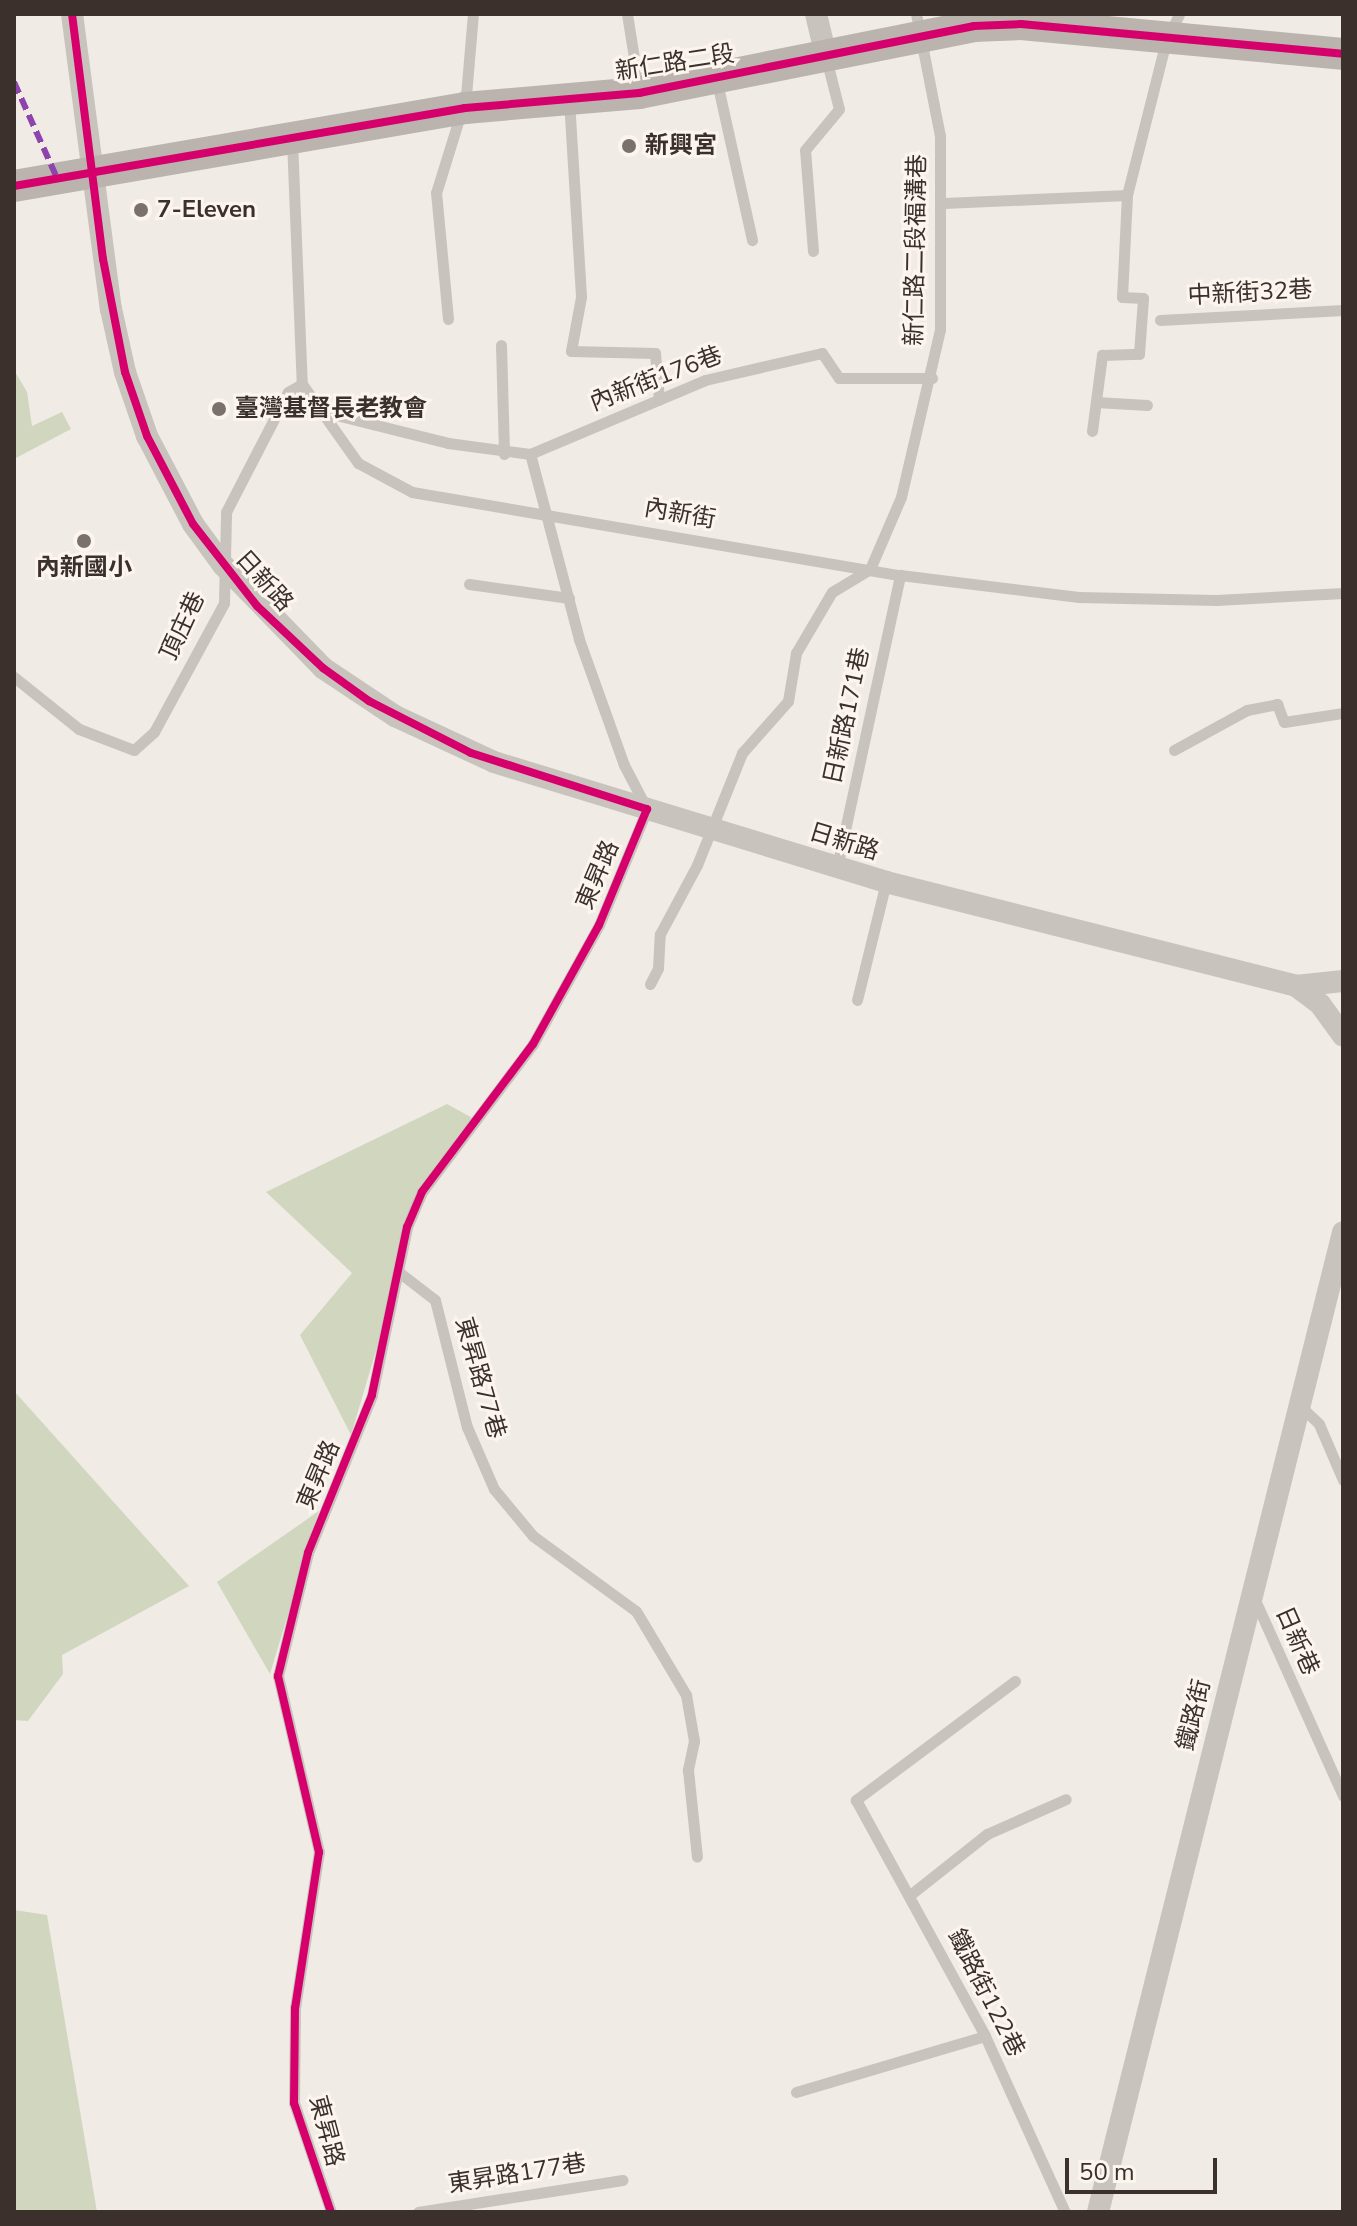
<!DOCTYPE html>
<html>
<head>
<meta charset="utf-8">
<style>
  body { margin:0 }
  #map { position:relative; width:1357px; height:2226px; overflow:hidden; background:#f0ebe5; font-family:"Nunito Sans","Noto Sans TC",sans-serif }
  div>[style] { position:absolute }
  .green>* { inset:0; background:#d1d6bf }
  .lane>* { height:11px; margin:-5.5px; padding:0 5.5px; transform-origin:5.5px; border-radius:5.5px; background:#c9c3be }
  .street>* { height:22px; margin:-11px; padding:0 11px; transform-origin:11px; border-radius:11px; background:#c9c3be }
  .secondary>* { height:32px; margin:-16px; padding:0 16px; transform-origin:16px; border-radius:16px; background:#bab3ae }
  .quiet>* { height:6px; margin-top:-3px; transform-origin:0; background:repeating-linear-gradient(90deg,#8e44ad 0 12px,transparent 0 18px) }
  .cycleway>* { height:8px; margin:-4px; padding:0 4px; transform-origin:4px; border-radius:4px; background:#d6006c }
  .dots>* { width:22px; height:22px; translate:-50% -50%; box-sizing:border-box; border:4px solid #fbf5ee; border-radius:50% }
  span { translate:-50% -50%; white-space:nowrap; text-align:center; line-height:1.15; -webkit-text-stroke:6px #fbf5ee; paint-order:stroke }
  .street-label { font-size:24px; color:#3b302b }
  .poi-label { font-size:24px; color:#3b302b; font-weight:700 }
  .left { translate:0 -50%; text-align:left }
  .frame { position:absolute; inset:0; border:16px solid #3b302b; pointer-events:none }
  .scale { position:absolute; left:1065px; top:2158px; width:152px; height:36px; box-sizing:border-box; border:4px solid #3b302b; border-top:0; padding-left:10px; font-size:24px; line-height:28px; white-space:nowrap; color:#3b302b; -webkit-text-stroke:6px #fbf5ee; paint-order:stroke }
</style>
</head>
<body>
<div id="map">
  <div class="green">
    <i style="clip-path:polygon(14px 370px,27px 392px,32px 426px,62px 412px,71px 429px,14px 459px)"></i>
    <i style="clip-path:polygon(447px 1104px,476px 1120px,423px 1192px,351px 1435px,300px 1335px,352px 1273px,266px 1192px)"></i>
    <i style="clip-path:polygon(14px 1391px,189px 1586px,62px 1655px,63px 1674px,28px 1721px,14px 1720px)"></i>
    <i style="clip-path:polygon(319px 1511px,270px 1674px,217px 1582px)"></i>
    <i style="clip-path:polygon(14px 1910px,47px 1915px,97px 2212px,14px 2212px)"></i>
  </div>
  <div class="lane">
    <i style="left:627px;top:14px;width:76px;rotate:80.9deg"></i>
    <i style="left:717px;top:82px;width:162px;rotate:77.5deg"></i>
    <i style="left:569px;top:100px;width:197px;rotate:86.5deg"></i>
    <i style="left:581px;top:297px;width:55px;rotate:100.5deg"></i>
    <i style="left:571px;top:351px;width:84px;rotate:1.4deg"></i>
    <i style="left:655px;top:353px;width:47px;rotate:85.1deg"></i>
    <i style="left:465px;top:107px;width:93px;rotate:-85.1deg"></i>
    <i style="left:292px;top:140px;width:244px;rotate:87.7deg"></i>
    <i style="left:302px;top:384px;width:97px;rotate:54.7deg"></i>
    <i style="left:358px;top:463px;width:61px;rotate:28.2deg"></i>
    <i style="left:412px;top:492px;width:495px;rotate:9.7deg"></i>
    <i style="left:900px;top:575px;width:180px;rotate:7deg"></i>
    <i style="left:1079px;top:597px;width:137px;rotate:1.3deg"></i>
    <i style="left:1216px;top:600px;width:127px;rotate:-3.2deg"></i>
    <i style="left:944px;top:203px;width:183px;rotate:-2.5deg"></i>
    <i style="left:813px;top:251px;width:101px;rotate:-94.5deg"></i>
    <i style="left:805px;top:150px;width:53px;rotate:-50.3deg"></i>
    <i style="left:839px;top:109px;width:53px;rotate:-104.3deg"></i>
    <i style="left:448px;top:319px;width:127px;rotate:-95.4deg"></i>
    <i style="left:436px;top:193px;width:85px;rotate:-72.8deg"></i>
    <i style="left:1160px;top:320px;width:183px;rotate:-3.1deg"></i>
    <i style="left:501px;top:345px;width:109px;rotate:88.4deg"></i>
    <i style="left:1096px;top:402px;width:51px;rotate:3.4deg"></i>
    <i style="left:316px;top:410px;width:136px;rotate:14deg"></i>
    <i style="left:448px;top:443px;width:83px;rotate:7.6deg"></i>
    <i style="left:530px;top:454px;width:190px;rotate:-22.9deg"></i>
    <i style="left:705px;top:380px;width:120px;rotate:-13deg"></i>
    <i style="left:822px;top:353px;width:30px;rotate:56deg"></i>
    <i style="left:839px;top:378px;width:93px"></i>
    <i style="left:1092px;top:431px;width:77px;rotate:-82.5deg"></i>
    <i style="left:1102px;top:355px;width:37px;rotate:-2deg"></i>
    <i style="left:1139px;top:354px;width:56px;rotate:-85.9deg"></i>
    <i style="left:1143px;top:298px;width:21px;rotate:-177deg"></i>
    <i style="left:1122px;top:297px;width:102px;rotate:-87.2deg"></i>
    <i style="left:1127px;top:195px;width:159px;rotate:-75.8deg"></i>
    <i style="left:1166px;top:41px;width:30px;rotate:-64deg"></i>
    <i style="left:469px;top:584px;width:101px;rotate:8deg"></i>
    <i style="left:14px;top:677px;width:83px;rotate:38.7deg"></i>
    <i style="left:79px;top:729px;width:59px;rotate:20.9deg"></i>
    <i style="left:134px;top:750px;width:27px;rotate:-42deg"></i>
    <i style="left:154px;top:732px;width:147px;rotate:-61.5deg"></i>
    <i style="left:224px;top:603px;width:91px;rotate:-88.7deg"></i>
    <i style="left:226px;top:512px;width:135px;rotate:-62.7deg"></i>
    <i style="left:288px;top:392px;width:16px;rotate:-30deg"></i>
    <i style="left:1174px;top:750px;width:83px;rotate:-28.7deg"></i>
    <i style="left:1247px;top:710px;width:31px;rotate:-11deg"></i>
    <i style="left:1277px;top:704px;width:19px;rotate:69deg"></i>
    <i style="left:1284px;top:722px;width:60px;rotate:-8.7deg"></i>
    <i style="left:837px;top:867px;width:299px;rotate:-77.8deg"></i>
    <i style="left:650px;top:984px;width:18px;rotate:-63deg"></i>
    <i style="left:658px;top:968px;width:34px;rotate:-87deg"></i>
    <i style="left:660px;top:934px;width:78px;rotate:-61.8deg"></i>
    <i style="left:697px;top:865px;width:121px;rotate:-68.1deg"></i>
    <i style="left:742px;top:753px;width:69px;rotate:-48.5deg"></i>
    <i style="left:788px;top:701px;width:49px;rotate:-80.5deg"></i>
    <i style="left:796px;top:653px;width:71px;rotate:-59.5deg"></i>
    <i style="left:832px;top:592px;width:44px;rotate:-31.2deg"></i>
    <i style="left:870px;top:569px;width:78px;rotate:-66.7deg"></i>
    <i style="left:901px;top:497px;width:171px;rotate:-76.9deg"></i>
    <i style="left:940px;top:330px;width:194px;rotate:-90deg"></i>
    <i style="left:940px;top:136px;width:124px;rotate:-101.1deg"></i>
    <i style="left:857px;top:1000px;width:122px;rotate:-76.2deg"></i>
    <i style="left:400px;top:1273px;width:44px;rotate:37.6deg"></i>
    <i style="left:435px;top:1300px;width:131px;rotate:75.9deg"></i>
    <i style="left:467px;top:1427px;width:68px;rotate:66.5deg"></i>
    <i style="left:494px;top:1489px;width:61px;rotate:50.3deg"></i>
    <i style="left:533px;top:1536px;width:127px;rotate:36.1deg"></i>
    <i style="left:636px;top:1611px;width:98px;rotate:59.2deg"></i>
    <i style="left:686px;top:1695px;width:47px;rotate:80.1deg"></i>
    <i style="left:694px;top:1741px;width:30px;rotate:102deg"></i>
    <i style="left:688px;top:1770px;width:87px;rotate:84.1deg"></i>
    <i style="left:1300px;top:1406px;width:26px;rotate:43deg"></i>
    <i style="left:1319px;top:1424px;width:61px;rotate:66.8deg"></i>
    <i style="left:1255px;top:1600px;width:215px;rotate:65.8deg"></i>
    <i style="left:1015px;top:1681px;width:199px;rotate:143.2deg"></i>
    <i style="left:856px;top:1800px;width:269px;rotate:61.3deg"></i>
    <i style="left:985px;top:2036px;width:193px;rotate:65.6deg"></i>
    <i style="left:910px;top:1895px;width:98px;rotate:-38.4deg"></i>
    <i style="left:987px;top:1834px;width:86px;rotate:-23.9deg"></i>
    <i style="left:796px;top:2092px;width:197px;rotate:-16.5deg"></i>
    <i style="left:331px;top:2212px;width:115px;rotate:-108.7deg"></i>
    <i style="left:294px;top:2103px;width:95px;rotate:-89.4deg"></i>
    <i style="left:295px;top:2008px;width:158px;rotate:-81.3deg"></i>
    <i style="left:319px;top:1852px;width:181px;rotate:-103.1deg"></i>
    <i style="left:278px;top:1676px;width:127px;rotate:-76.3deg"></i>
    <i style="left:308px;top:1553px;width:170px;rotate:-67.9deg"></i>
    <i style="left:372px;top:1395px;width:172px;rotate:-78.2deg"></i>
    <i style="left:407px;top:1227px;width:38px;rotate:-67deg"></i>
    <i style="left:422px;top:1192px;width:185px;rotate:-53.1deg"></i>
    <i style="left:533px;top:1044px;width:136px;rotate:-61deg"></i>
    <i style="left:599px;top:925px;width:126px;rotate:-67.5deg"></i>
    <i style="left:647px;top:809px;width:50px;rotate:-117.6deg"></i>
    <i style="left:624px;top:765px;width:134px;rotate:-109.7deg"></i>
    <i style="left:579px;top:639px;width:191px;rotate:-104.8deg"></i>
    <i style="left:418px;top:2212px;width:207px;rotate:-8.9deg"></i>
  </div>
  <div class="street">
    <i style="left:72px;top:14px;width:298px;rotate:82.5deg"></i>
    <i style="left:111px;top:309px;width:65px;rotate:77.5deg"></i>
    <i style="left:125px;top:372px;width:68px;rotate:71deg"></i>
    <i style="left:147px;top:436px;width:99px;rotate:62.4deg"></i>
    <i style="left:193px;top:524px;width:51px;rotate:53.8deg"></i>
    <i style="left:223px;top:565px;width:144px;rotate:45.8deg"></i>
    <i style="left:323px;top:668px;width:87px;rotate:33.7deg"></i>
    <i style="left:395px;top:716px;width:109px;rotate:24.9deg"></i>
    <i style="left:494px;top:762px;width:410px;rotate:17deg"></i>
    <i style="left:886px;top:882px;width:423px;rotate:14.2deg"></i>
    <i style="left:1296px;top:986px;width:30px;rotate:37deg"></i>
    <i style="left:1320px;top:1004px;width:39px;rotate:54deg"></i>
    <i style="left:816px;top:14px;width:43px;rotate:76.6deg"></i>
    <i style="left:1296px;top:986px;width:47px;rotate:-6.1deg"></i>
    <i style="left:1098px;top:2212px;width:1010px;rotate:-75.96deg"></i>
  </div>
  <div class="secondary">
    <i style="left:14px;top:186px;width:458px;rotate:-9.8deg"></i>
    <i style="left:465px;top:108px;width:175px;rotate:-4.9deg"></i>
    <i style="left:639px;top:93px;width:342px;rotate:-11.3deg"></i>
    <i style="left:974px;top:26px;width:47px;rotate:-2.4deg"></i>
    <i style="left:1021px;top:24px;width:323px;rotate:5.3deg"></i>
  </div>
  <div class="quiet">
    <i style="left:14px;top:82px;width:105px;rotate:65.9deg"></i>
  </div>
  <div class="cycleway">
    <i style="left:72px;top:14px;width:247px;rotate:82.8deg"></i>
    <i style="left:103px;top:259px;width:115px;rotate:79deg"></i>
    <i style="left:125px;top:372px;width:68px;rotate:71deg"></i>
    <i style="left:147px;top:436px;width:99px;rotate:62.4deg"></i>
    <i style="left:193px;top:524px;width:104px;rotate:52deg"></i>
    <i style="left:257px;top:606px;width:91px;rotate:43.2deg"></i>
    <i style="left:323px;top:668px;width:57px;rotate:35.7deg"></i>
    <i style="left:369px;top:701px;width:114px;rotate:27deg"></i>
    <i style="left:471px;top:753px;width:185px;rotate:17.7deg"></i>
    <i style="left:647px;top:809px;width:126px;rotate:112.5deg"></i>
    <i style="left:599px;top:925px;width:136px;rotate:119deg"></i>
    <i style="left:533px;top:1044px;width:185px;rotate:126.9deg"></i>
    <i style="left:422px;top:1192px;width:38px;rotate:113deg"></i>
    <i style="left:407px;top:1227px;width:172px;rotate:101.8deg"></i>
    <i style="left:372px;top:1395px;width:170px;rotate:112.1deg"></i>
    <i style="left:308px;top:1553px;width:127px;rotate:103.7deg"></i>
    <i style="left:278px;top:1676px;width:181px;rotate:76.9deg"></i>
    <i style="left:319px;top:1852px;width:158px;rotate:98.7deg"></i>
    <i style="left:295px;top:2008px;width:95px;rotate:90.6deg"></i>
    <i style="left:294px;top:2103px;width:115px;rotate:71.3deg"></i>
    <i style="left:14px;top:186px;width:458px;rotate:-9.8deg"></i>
    <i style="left:465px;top:108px;width:175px;rotate:-4.9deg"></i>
    <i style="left:639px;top:93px;width:342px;rotate:-11.3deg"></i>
    <i style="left:974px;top:26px;width:47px;rotate:-2.4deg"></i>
    <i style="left:1021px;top:24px;width:323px;rotate:5.3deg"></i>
  </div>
  <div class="dots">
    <i style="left:629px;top:146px;background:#7a716c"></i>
    <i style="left:141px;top:210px;background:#7a716c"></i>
    <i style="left:219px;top:409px;background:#7a716c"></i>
    <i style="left:84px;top:541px;background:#7a716c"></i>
  </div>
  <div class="street-label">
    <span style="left:675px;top:63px;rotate:-9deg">新仁路二段</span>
    <span style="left:916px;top:250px;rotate:-89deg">新仁路二段福溝巷</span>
    <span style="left:1250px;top:293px;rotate:-3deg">中新街32巷</span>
    <span style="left:656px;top:379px;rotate:-21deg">內新街176巷</span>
    <span style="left:680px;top:514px;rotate:10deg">內新街</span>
    <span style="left:264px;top:581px;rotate:48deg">日新路</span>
    <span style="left:183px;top:626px;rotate:-65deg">頂庄巷</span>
    <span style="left:847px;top:716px;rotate:-78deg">日新路171巷</span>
    <span style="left:844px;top:842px;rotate:17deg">日新路</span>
    <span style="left:598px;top:875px;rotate:-67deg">東昇路</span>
    <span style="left:480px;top:1378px;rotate:74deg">東昇路77巷</span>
    <span style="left:319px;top:1475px;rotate:-67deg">東昇路</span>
    <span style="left:1297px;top:1641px;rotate:66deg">日新巷</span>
    <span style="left:1194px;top:1715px;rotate:-76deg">鐵路街</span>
    <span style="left:986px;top:1993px;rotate:63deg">鐵路街122巷</span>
    <span style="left:326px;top:2131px;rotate:75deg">東昇路</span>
    <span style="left:517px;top:2174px;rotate:-9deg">東昇路177巷</span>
  </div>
  <div class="poi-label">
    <span class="left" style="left:645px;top:146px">新興宮</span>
    <span class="left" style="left:157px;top:210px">7-Eleven</span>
    <span class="left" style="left:235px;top:409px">臺灣基督長老教會</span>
    <span style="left:84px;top:568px">內新國小</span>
  </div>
  <div class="frame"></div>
  <div class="scale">50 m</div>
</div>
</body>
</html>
